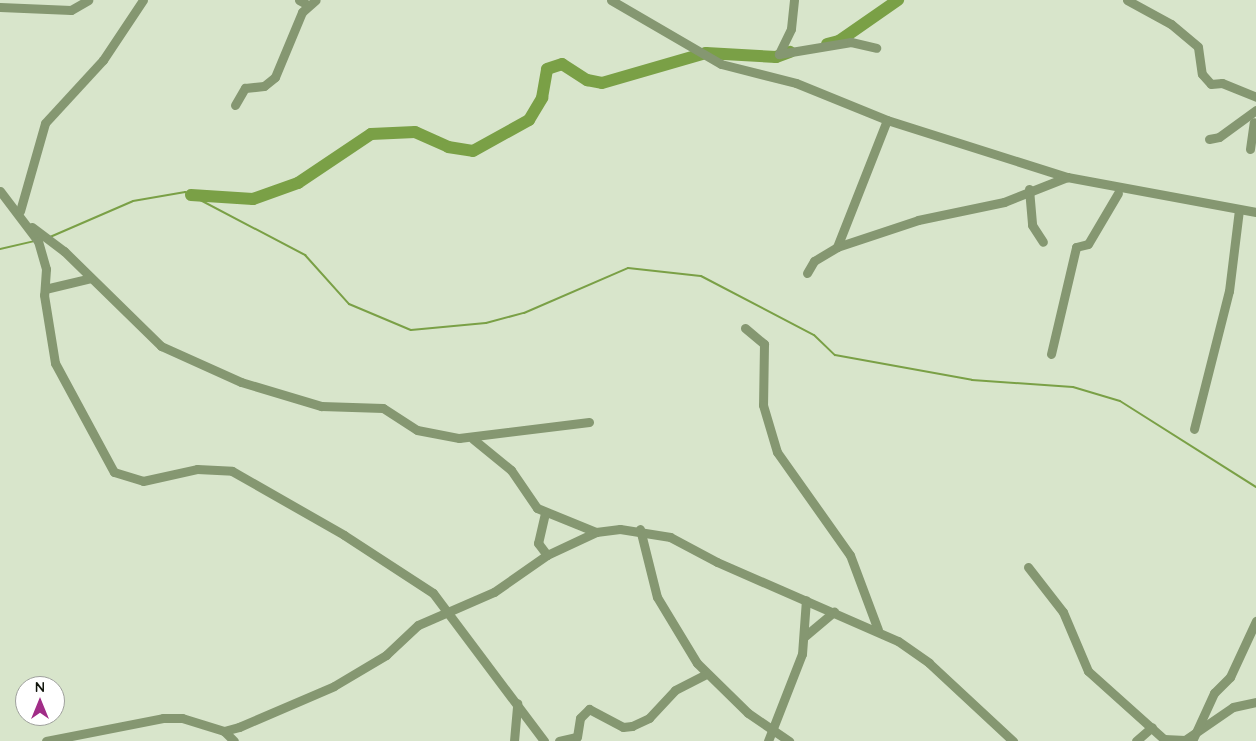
<!DOCTYPE html>
<html>
<head>
<meta charset="utf-8">
<style>
  body { margin:0 }
  #map { position:relative; width:1256px; height:741px; overflow:hidden; background:#d8e5cb; font-family:Quicksand,sans-serif }
  div>[style] { position:absolute }
  .stream>* { height:2px; margin:-1px; padding:0 1px; transform-origin:1px; border-radius:1px; background:#7aa046 }
  .river>* { height:12px; margin:-6px; padding:0 6px; transform-origin:6px; border-radius:6px; background:#7aa046 }
  .minor>* { height:9px; margin:-4.5px; padding:0 4.5px; transform-origin:4.5px; border-radius:4.5px; background:#859771 }
  span { translate:-50% -50%; white-space:nowrap; text-align:center; line-height:1.15; -webkit-text-stroke:4px #fff; paint-order:stroke }
  .north { position:absolute; left:15px; top:676px; width:50px; height:50px; box-sizing:border-box; background:#fff; border:1px solid #9fa19d; border-radius:50%; rotate:0deg; font-size:14px; font-weight:700; line-height:20px; text-align:center; color:#10140b }
  .north::after { content:''; display:block; margin:auto; width:18px; height:22px; background:#a12d87; clip-path:polygon(50% 0,100% 100%,50% 72%,0 100%) }
</style>
</head>
<body>
<div id="map">
  <div class="stream">
    <i style="left:50px;top:237px;width:90px;rotate:-23.4deg"></i>
    <i style="left:133px;top:201px;width:53px;rotate:-9.8deg"></i>
    <i style="left:185px;top:192px;width:136px;rotate:27.7deg"></i>
    <i style="left:305px;top:255px;width:66px;rotate:48.1deg"></i>
    <i style="left:349px;top:304px;width:67px;rotate:22.8deg"></i>
    <i style="left:411px;top:330px;width:75px;rotate:-5.3deg"></i>
    <i style="left:486px;top:323px;width:39px;rotate:-15deg"></i>
    <i style="left:524px;top:313px;width:113px;rotate:-23.4deg"></i>
    <i style="left:628px;top:268px;width:73px;rotate:6.3deg"></i>
    <i style="left:701px;top:276px;width:127px;rotate:27.6deg"></i>
    <i style="left:814px;top:335px;width:29px;rotate:44deg"></i>
    <i style="left:835px;top:355px;width:139px;rotate:10.3deg"></i>
    <i style="left:972px;top:380px;width:101px;rotate:4deg"></i>
    <i style="left:1073px;top:387px;width:49px;rotate:16.6deg"></i>
    <i style="left:1120px;top:401px;width:161px;rotate:32.3deg"></i>
    <i style="left:0;top:249px;width:35px;rotate:-13deg"></i>
  </div>
  <div class="river">
    <i style="left:827px;top:44px;width:12px;rotate:-14deg"></i>
    <i style="left:839px;top:41px;width:72px;rotate:-34.8deg"></i>
    <i style="left:191px;top:195px;width:62px;rotate:3.7deg"></i>
    <i style="left:253px;top:199px;width:48px;rotate:-19.6deg"></i>
    <i style="left:298px;top:183px;width:88px;rotate:-33.9deg"></i>
    <i style="left:371px;top:134px;width:44px;rotate:-2.6deg"></i>
    <i style="left:415px;top:132px;width:36px;rotate:24deg"></i>
    <i style="left:448px;top:147px;width:25px;rotate:9deg"></i>
    <i style="left:473px;top:151px;width:64px;rotate:-29deg"></i>
    <i style="left:529px;top:120px;width:26px;rotate:-59deg"></i>
    <i style="left:542px;top:98px;width:29px;rotate:-80deg"></i>
    <i style="left:547px;top:69px;width:16px;rotate:-18deg"></i>
    <i style="left:562px;top:64px;width:30px;rotate:33deg"></i>
    <i style="left:587px;top:80px;width:15px;rotate:11deg"></i>
    <i style="left:602px;top:83px;width:108px;rotate:-16.1deg"></i>
    <i style="left:706px;top:53px;width:70px;rotate:3.3deg"></i>
    <i style="left:776px;top:57px;width:15px;rotate:-20deg"></i>
  </div>
  <div class="minor">
    <i style="left:299px;top:0;width:10px;rotate:29deg"></i>
    <i style="left:611px;top:0;width:127px;rotate:30.2deg"></i>
    <i style="left:721px;top:64px;width:77px;rotate:14.2deg"></i>
    <i style="left:796px;top:83px;width:98px;rotate:22.1deg"></i>
    <i style="left:887px;top:120px;width:189px;rotate:17.6deg"></i>
    <i style="left:1067px;top:177px;width:192px;rotate:10.5deg"></i>
    <i style="left:794px;top:0;width:29px;rotate:96deg"></i>
    <i style="left:791px;top:29px;width:28px;rotate:116deg"></i>
    <i style="left:779px;top:54px;width:73px;rotate:-9.5deg"></i>
    <i style="left:851px;top:42px;width:26px;rotate:13deg"></i>
    <i style="left:1127px;top:0;width:50px;rotate:28.6deg"></i>
    <i style="left:1171px;top:24px;width:35px;rotate:40deg"></i>
    <i style="left:1198px;top:47px;width:27px;rotate:82deg"></i>
    <i style="left:1202px;top:74px;width:13px;rotate:48deg"></i>
    <i style="left:1211px;top:84px;width:11px;rotate:-5deg"></i>
    <i style="left:1222px;top:83px;width:37px;rotate:22deg"></i>
    <i style="left:0;top:7px;width:71px;rotate:2.4deg"></i>
    <i style="left:71px;top:10px;width:20px;rotate:-30deg"></i>
    <i style="left:235px;top:105px;width:20px;rotate:-60deg"></i>
    <i style="left:245px;top:88px;width:19px;rotate:-6deg"></i>
    <i style="left:264px;top:86px;width:14px;rotate:-39deg"></i>
    <i style="left:275px;top:77px;width:70px;rotate:-67.4deg"></i>
    <i style="left:302px;top:12px;width:18px;rotate:-41deg"></i>
    <i style="left:1209px;top:139px;width:10px;rotate:-11deg"></i>
    <i style="left:1219px;top:137px;width:46px;rotate:-36.1deg"></i>
    <i style="left:1250px;top:149px;width:27px;rotate:-82deg"></i>
    <i style="left:1029px;top:189px;width:36px;rotate:85deg"></i>
    <i style="left:1032px;top:225px;width:20px;rotate:57deg"></i>
    <i style="left:0;top:191px;width:63px;rotate:52.8deg"></i>
    <i style="left:38px;top:241px;width:29px;rotate:74deg"></i>
    <i style="left:46px;top:269px;width:26px;rotate:94deg"></i>
    <i style="left:44px;top:295px;width:69px;rotate:80.8deg"></i>
    <i style="left:55px;top:363px;width:124px;rotate:61.6deg"></i>
    <i style="left:114px;top:472px;width:30px;rotate:17deg"></i>
    <i style="left:143px;top:481px;width:55px;rotate:-12.5deg"></i>
    <i style="left:197px;top:469px;width:35px;rotate:3deg"></i>
    <i style="left:232px;top:471px;width:129px;rotate:29.7deg"></i>
    <i style="left:344px;top:535px;width:106px;rotate:33.1deg"></i>
    <i style="left:433px;top:593px;width:185px;rotate:53.1deg"></i>
    <i style="left:20px;top:211px;width:91px;rotate:-74.1deg"></i>
    <i style="left:45px;top:123px;width:86px;rotate:-47.4deg"></i>
    <i style="left:103px;top:60px;width:72px;rotate:-56.3deg"></i>
    <i style="left:32px;top:227px;width:40px;rotate:37deg"></i>
    <i style="left:64px;top:251px;width:136px;rotate:44.4deg"></i>
    <i style="left:161px;top:346px;width:88px;rotate:24.2deg"></i>
    <i style="left:241px;top:382px;width:84px;rotate:16.7deg"></i>
    <i style="left:321px;top:406px;width:62px;rotate:1.8deg"></i>
    <i style="left:383px;top:408px;width:40px;rotate:32.9deg"></i>
    <i style="left:417px;top:430px;width:43px;rotate:10.8deg"></i>
    <i style="left:459px;top:438px;width:131px;rotate:-7deg"></i>
    <i style="left:837px;top:247px;width:136px;rotate:-68.5deg"></i>
    <i style="left:807px;top:273px;width:14px;rotate:-60deg"></i>
    <i style="left:814px;top:261px;width:27px;rotate:-31deg"></i>
    <i style="left:837px;top:247px;width:85px;rotate:-18.4deg"></i>
    <i style="left:918px;top:220px;width:88px;rotate:-11.8deg"></i>
    <i style="left:1004px;top:202px;width:68px;rotate:-21.6deg"></i>
    <i style="left:45px;top:289px;width:47px;rotate:-13.4deg"></i>
    <i style="left:745px;top:328px;width:25px;rotate:40deg"></i>
    <i style="left:764px;top:344px;width:61px;rotate:90.9deg"></i>
    <i style="left:763px;top:405px;width:49px;rotate:73.4deg"></i>
    <i style="left:777px;top:452px;width:126px;rotate:54.7deg"></i>
    <i style="left:850px;top:555px;width:80px;rotate:69.5deg"></i>
    <i style="left:1051px;top:354px;width:110px;rotate:-76.8deg"></i>
    <i style="left:1076px;top:247px;width:12px;rotate:-14deg"></i>
    <i style="left:1088px;top:244px;width:59px;rotate:-59.5deg"></i>
    <i style="left:1194px;top:429px;width:142px;rotate:-75.8deg"></i>
    <i style="left:1229px;top:291px;width:82px;rotate:-83deg"></i>
    <i style="left:473px;top:439px;width:49px;rotate:39.2deg"></i>
    <i style="left:511px;top:470px;width:46px;rotate:55.6deg"></i>
    <i style="left:537px;top:508px;width:64px;rotate:22.1deg"></i>
    <i style="left:545px;top:513px;width:31px;rotate:103deg"></i>
    <i style="left:538px;top:543px;width:15px;rotate:53deg"></i>
    <i style="left:640px;top:529px;width:70px;rotate:76deg"></i>
    <i style="left:657px;top:597px;width:77px;rotate:58.8deg"></i>
    <i style="left:697px;top:663px;width:71px;rotate:44.4deg"></i>
    <i style="left:748px;top:713px;width:50px;rotate:34.3deg"></i>
    <i style="left:1028px;top:567px;width:57px;rotate:52.1deg"></i>
    <i style="left:1063px;top:612px;width:64px;rotate:67deg"></i>
    <i style="left:1088px;top:671px;width:105px;rotate:41.9deg"></i>
    <i style="left:805px;top:636px;width:38px;rotate:-40deg"></i>
    <i style="left:224px;top:731px;width:14px;rotate:45deg"></i>
    <i style="left:1164px;top:739px;width:21px;rotate:3deg"></i>
    <i style="left:1185px;top:740px;width:58px;rotate:-34.5deg"></i>
    <i style="left:1233px;top:707px;width:24px;rotate:-12deg"></i>
    <i style="left:46px;top:741px;width:119px;rotate:-11.1deg"></i>
    <i style="left:163px;top:718px;width:19px"></i>
    <i style="left:182px;top:718px;width:44px;rotate:17.2deg"></i>
    <i style="left:224px;top:731px;width:16px;rotate:-15deg"></i>
    <i style="left:239px;top:727px;width:103px;rotate:-23.3deg"></i>
    <i style="left:334px;top:686px;width:61px;rotate:-30.8deg"></i>
    <i style="left:386px;top:655px;width:44px;rotate:-43.2deg"></i>
    <i style="left:418px;top:625px;width:83px;rotate:-23.5deg"></i>
    <i style="left:494px;top:592px;width:65px;rotate:-34.9deg"></i>
    <i style="left:547px;top:555px;width:54px;rotate:-25.1deg"></i>
    <i style="left:596px;top:532px;width:24px;rotate:-7deg"></i>
    <i style="left:620px;top:529px;width:51px;rotate:9.1deg"></i>
    <i style="left:670px;top:537px;width:53px;rotate:28deg"></i>
    <i style="left:717px;top:562px;width:197px;rotate:23.6deg"></i>
    <i style="left:898px;top:641px;width:38px;rotate:35deg"></i>
    <i style="left:929px;top:663px;width:115px;rotate:42.9deg"></i>
    <i style="left:514px;top:741px;width:38px;rotate:-85deg"></i>
    <i style="left:559px;top:741px;width:18px;rotate:-13deg"></i>
    <i style="left:577px;top:737px;width:19px;rotate:-81deg"></i>
    <i style="left:580px;top:718px;width:13px;rotate:-45deg"></i>
    <i style="left:589px;top:709px;width:38px;rotate:28deg"></i>
    <i style="left:623px;top:727px;width:9px;rotate:-6deg"></i>
    <i style="left:632px;top:726px;width:19px;rotate:-25deg"></i>
    <i style="left:649px;top:718px;width:38px;rotate:-47deg"></i>
    <i style="left:675px;top:690px;width:34px;rotate:-27deg"></i>
    <i style="left:768px;top:741px;width:93px;rotate:-68.7deg"></i>
    <i style="left:802px;top:654px;width:54px;rotate:-85.8deg"></i>
    <i style="left:1136px;top:741px;width:21px;rotate:-41deg"></i>
    <i style="left:1192px;top:741px;width:53px;rotate:-65.4deg"></i>
    <i style="left:1214px;top:693px;width:23px;rotate:-45deg"></i>
    <i style="left:1230px;top:677px;width:62px;rotate:-65.1deg"></i>
  </div>
  <div class="north">N</div>
</div>
</body>
</html>
